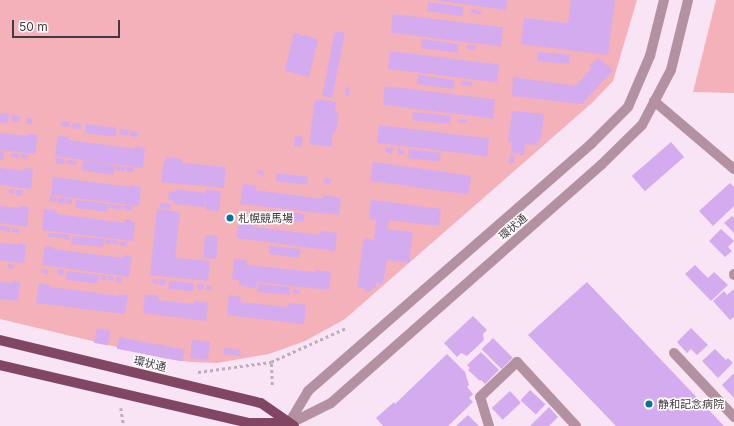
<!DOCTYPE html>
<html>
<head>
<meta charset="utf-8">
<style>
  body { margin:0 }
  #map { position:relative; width:734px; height:426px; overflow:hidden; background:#f8e4f5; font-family:Inter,"Noto Sans JP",sans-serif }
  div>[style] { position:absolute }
  .green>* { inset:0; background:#f4b1ba }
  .building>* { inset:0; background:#d3abee; transform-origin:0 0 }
  .path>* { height:2.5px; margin-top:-1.25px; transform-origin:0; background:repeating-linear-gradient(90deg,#bdadba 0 3px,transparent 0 6px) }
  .minor>* { height:10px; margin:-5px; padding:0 5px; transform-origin:5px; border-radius:5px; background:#b491a0 }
  .major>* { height:10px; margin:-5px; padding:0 5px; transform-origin:5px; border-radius:5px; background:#804662 }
  .dots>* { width:11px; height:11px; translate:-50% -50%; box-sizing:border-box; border:2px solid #fff; border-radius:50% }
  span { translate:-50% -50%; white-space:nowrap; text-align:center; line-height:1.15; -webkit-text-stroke:3px #fff; paint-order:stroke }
  .poi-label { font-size:11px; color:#423a41 }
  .left { translate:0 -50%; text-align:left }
  .street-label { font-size:11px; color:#423a41 }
  .scale { position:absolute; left:12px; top:20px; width:108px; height:18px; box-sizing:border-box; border:2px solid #423a41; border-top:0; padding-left:5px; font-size:12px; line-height:14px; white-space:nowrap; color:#423a41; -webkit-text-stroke:3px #fff; paint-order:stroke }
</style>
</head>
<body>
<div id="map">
  <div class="green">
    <i style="clip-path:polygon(0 0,637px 0,613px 81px,593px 102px,345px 319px,305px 341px,269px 354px,217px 363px,190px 362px,163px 358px,0 319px)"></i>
    <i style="clip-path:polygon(716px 0,734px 0,734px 93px,693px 92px)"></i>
  </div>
  <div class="building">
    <i style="clip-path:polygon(435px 0,507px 0,506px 10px)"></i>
    <i style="clip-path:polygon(571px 0,615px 0,608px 55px,521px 44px,524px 18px,568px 23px)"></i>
    <i style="left:428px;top:2px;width:36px;height:9px;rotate:8deg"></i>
    <i style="clip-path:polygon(471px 9px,481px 11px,481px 14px,471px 13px)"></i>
    <i style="left:393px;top:14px;width:111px;height:19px;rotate:7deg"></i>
    <i style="left:335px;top:31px;width:10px;height:66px;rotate:11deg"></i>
    <i style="left:294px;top:33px;width:25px;height:39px;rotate:14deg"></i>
    <i style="left:422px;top:39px;width:37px;height:9px;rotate:8deg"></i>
    <i style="left:467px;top:45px;width:9px;height:4px;rotate:6deg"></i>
    <i style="left:390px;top:51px;width:110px;height:18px;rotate:7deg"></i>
    <i style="left:538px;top:52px;width:32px;height:9px;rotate:5deg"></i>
    <i style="clip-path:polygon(598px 58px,613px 70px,582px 104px,512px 96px,513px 77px,575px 86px,592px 68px,589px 66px)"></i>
    <i style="left:418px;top:75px;width:37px;height:9px;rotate:8deg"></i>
    <i style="left:462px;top:81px;width:10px;height:4px;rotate:6deg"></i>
    <i style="left:385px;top:86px;width:111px;height:19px;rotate:7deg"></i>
    <i style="left:346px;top:87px;width:3px;height:8px"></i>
    <i style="clip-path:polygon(315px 99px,336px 102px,335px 112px,339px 113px,336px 132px,333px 132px,331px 147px,309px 144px)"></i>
    <i style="clip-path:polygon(512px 111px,544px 114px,541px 138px,535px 145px,525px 144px,524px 155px,511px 153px,512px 142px,508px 142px)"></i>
    <i style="left:413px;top:112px;width:38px;height:8px;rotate:6deg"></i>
    <i style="left:0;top:113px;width:9px;height:9px;rotate:6deg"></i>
    <i style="clip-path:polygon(12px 115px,20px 116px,19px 122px,11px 122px)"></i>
    <i style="left:27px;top:118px;width:6px;height:5px;rotate:9deg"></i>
    <i style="left:458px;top:119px;width:9px;height:3px;rotate:6deg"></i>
    <i style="left:61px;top:121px;width:9px;height:5px;rotate:6deg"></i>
    <i style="left:72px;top:123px;width:9px;height:5px;rotate:6deg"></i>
    <i style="left:86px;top:124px;width:31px;height:9px;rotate:7deg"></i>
    <i style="left:379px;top:125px;width:111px;height:18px;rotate:7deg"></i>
    <i style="clip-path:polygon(120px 129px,129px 130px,128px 136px,119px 134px)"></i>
    <i style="left:131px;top:131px;width:7px;height:5px;rotate:8deg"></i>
    <i style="clip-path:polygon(0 133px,28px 136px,28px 134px,38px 135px,35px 154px,0 150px)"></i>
    <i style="clip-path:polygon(58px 136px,69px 137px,69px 140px,135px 149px,135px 146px,145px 148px,143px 168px,55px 156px)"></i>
    <i style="left:295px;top:136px;width:8px;height:10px;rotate:7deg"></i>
    <i style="left:671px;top:142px;width:20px;height:52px;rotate:49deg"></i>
    <i style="clip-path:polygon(386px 147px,393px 148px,392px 154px,385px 152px)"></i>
    <i style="clip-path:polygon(398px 149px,404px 150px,403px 155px,398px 154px)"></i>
    <i style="left:409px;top:149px;width:32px;height:9px;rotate:7deg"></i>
    <i style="clip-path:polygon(0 151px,4px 151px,3px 160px,0 160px)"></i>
    <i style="clip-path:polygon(12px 153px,19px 154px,19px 158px,11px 157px)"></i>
    <i style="left:21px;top:154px;width:7px;height:4px;rotate:8deg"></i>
    <i style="left:510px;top:155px;width:5px;height:8px;rotate:11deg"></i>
    <i style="clip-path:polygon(167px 157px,182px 159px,182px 163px,226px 167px,224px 188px,161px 182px,164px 161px,166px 161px)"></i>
    <i style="left:56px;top:158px;width:9px;height:5px;rotate:6deg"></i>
    <i style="left:67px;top:160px;width:10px;height:4px;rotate:6deg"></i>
    <i style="left:83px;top:160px;width:32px;height:10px;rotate:9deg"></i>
    <i style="left:373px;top:162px;width:99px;height:19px;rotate:8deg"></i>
    <i style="left:115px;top:166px;width:10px;height:4px;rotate:6deg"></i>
    <i style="clip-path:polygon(126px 167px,133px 167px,133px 172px,126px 171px)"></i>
    <i style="clip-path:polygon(0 168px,23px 171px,24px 168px,33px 169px,31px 189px,0 185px)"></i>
    <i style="clip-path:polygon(257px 170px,264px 171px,263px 175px,257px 174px)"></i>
    <i style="left:277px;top:173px;width:31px;height:8px;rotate:7deg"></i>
    <i style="clip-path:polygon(53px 177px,130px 187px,130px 185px,141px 187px,139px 206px,51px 195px)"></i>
    <i style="left:324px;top:178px;width:7px;height:5px;rotate:8deg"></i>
    <i style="clip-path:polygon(730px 183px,734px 187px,734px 206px,713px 226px,699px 211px)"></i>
    <i style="clip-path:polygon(243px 184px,256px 186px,256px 190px,322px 199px,323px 195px,341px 198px,339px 215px,240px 204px)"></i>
    <i style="clip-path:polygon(9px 189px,14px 189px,14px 194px,8px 193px)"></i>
    <i style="clip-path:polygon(175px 189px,206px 193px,206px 190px,221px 191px,219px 211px,205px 210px,206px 195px,204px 207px,174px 204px,174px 201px,168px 200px,169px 191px,175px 192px)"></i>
    <i style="clip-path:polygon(16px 190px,23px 190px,22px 196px,16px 195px)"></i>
    <i style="clip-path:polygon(50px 196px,57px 197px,56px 202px,49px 202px)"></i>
    <i style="left:59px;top:197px;width:6px;height:6px;rotate:9deg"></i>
    <i style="clip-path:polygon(66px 198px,72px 199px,72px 204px,65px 203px)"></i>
    <i style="left:76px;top:200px;width:33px;height:8px;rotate:7deg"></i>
    <i style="clip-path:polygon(371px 200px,441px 209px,439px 226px,389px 220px,387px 229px,413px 232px,409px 263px,387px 260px,383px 284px,376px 283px,375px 289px,372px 288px,371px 292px,364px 291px,365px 288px,357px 287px,364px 238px,374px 240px,376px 220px,369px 219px)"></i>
    <i style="left:160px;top:203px;width:11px;height:5px;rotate:5deg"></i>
    <i style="left:110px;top:204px;width:13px;height:4px;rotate:9deg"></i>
    <i style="clip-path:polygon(124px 205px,132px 206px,132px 211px,124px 210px)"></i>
    <i style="clip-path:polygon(0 206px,20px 208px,20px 206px,29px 207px,27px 227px,0 223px)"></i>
    <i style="clip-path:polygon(44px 209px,57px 211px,57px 214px,125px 223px,125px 219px,131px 220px,131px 222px,135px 223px,133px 241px,42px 230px)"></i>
    <i style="clip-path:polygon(157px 209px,180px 212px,175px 258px,210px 261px,208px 281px,150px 275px)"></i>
    <i style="left:273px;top:210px;width:32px;height:8px;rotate:7deg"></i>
    <i style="clip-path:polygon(732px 216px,734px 218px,734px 233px,724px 223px)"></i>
    <i style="clip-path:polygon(239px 222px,254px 224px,253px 227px,320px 235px,320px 231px,337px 233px,335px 251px,236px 238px)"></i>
    <i style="clip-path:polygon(0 226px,10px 227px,10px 232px,0 230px)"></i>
    <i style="clip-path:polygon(12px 228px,19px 229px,19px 233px,12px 232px)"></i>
    <i style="clip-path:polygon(721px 229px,734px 241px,728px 247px,732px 251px,725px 257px,709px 241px)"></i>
    <i style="left:48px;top:233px;width:15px;height:4px;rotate:4deg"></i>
    <i style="clip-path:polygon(63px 234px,70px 235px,69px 240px,63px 239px)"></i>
    <i style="left:205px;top:235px;width:13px;height:23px;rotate:4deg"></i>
    <i style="left:72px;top:236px;width:32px;height:8px;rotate:5deg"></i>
    <i style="clip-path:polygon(106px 239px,111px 240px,111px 244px,105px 243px)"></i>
    <i style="clip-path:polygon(112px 240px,118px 241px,118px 245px,112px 244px)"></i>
    <i style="clip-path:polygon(120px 241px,127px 242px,126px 247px,119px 245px)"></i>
    <i style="clip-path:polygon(0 243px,18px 245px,18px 243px,26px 244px,24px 263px,0 260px)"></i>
    <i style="clip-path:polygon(45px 246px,54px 247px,54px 249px,123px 258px,124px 255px,132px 256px,129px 277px,42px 265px)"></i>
    <i style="clip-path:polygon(270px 246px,301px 249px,299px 258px,269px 254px)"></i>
    <i style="clip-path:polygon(234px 259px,247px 260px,246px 265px,315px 272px,315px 270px,331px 272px,329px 290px,257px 282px,256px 288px,246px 287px,246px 281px,245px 286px,239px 285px,239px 280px,232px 280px)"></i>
    <i style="clip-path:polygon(8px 264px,14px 265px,14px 269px,8px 268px)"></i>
    <i style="clip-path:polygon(695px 265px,708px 278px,714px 272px,728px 285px,711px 301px,685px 274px)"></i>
    <i style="clip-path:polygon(42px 269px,48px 270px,48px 274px,41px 273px)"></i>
    <i style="left:58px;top:269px;width:6px;height:5px;rotate:9deg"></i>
    <i style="left:67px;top:271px;width:32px;height:9px;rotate:7deg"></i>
    <i style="left:101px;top:275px;width:6px;height:4px;rotate:9deg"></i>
    <i style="clip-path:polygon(108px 276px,114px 277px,113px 281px,108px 280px)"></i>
    <i style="clip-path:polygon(117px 277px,122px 278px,122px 283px,116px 282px)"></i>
    <i style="clip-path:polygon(153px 279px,158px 279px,158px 284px,152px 283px)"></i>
    <i style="clip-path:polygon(159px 279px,166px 280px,165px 285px,159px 285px)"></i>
    <i style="clip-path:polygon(12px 281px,20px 282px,18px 301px,0 299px,0 282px,11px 283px)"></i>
    <i style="left:169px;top:281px;width:25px;height:8px;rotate:5deg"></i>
    <i style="clip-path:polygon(587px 282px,724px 426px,616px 426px,528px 335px)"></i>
    <i style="clip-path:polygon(39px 283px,50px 285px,50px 287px,119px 296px,119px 294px,128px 295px,125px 314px,36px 303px)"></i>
    <i style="clip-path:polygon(197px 284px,204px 284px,203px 290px,197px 289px)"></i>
    <i style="left:258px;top:284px;width:32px;height:8px;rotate:5deg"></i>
    <i style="clip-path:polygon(206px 285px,212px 286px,212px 290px,206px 290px)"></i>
    <i style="left:293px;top:289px;width:7px;height:4px;rotate:8deg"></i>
    <i style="clip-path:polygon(734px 289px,734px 317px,730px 320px,713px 301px,724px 291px,727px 295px)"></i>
    <i style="clip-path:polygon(145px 294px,159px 296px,158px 300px,193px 304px,194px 301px,208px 303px,206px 321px,143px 313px)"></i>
    <i style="clip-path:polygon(229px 295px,241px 297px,240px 302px,288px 307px,289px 303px,306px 305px,304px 324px,227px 315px)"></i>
    <i style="clip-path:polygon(473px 316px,487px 330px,483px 334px,484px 340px,467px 356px,461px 353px,457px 357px,444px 343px)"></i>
    <i style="left:97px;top:328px;width:14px;height:15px;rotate:12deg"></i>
    <i style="clip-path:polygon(691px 328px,708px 345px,697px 355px,691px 349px,687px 353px,677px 342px)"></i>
    <i style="left:119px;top:337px;width:67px;height:12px;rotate:11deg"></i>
    <i style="left:493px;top:338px;width:28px;height:16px;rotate:45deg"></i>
    <i style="left:192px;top:340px;width:18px;height:18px;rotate:6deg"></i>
    <i style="left:224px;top:348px;width:17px;height:6px;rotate:7deg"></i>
    <i style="clip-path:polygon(715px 349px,726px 360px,728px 358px,733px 363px,718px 378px,702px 361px)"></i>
    <i style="clip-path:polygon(481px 352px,499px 370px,485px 384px,481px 380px,480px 381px,468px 370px,470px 368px,467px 365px)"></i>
    <i style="clip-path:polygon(447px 354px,465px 372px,469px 385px,467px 387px,473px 394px,469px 398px,473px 402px,448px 426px,383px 426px,376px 418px,394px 402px,395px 404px)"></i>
    <i style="clip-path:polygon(734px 373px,734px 398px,722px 385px)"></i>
    <i style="left:530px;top:390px;width:21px;height:14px;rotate:43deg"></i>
    <i style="left:510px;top:391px;width:16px;height:25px;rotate:47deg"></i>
    <i style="clip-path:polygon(549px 407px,558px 417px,549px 426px,530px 426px)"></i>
    <i style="clip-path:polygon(468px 415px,479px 426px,456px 426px)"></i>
  </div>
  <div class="path">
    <i style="left:198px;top:372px;width:74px;rotate:-7.8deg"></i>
    <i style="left:272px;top:385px;width:23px;rotate:-92deg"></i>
    <i style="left:271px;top:362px;width:82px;rotate:-24.4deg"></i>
    <i style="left:121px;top:408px;width:18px;rotate:81deg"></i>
  </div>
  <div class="minor">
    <i style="left:654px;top:101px;width:105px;rotate:40.4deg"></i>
    <i style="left:734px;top:274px;width:1px;rotate:90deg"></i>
    <i style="left:674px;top:353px;width:88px;rotate:46.8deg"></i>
    <i style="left:289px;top:423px;width:37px;rotate:-59deg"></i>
    <i style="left:308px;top:391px;width:376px;rotate:-41.1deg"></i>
    <i style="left:591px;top:144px;width:52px;rotate:-45deg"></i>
    <i style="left:628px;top:107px;width:56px;rotate:-66.7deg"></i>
    <i style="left:650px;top:56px;width:58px;rotate:-76deg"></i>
    <i style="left:285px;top:426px;width:51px;rotate:-26.6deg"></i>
    <i style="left:331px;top:403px;width:360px;rotate:-41.4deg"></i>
    <i style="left:601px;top:165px;width:57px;rotate:-44.3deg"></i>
    <i style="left:642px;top:125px;width:62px;rotate:-62.2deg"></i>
    <i style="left:671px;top:70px;width:72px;rotate:-76.3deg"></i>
    <i style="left:489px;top:426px;width:30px;rotate:-107deg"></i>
    <i style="left:480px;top:397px;width:51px;rotate:-43.4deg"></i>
    <i style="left:517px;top:362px;width:87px;rotate:47.3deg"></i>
  </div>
  <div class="major">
    <i style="left:0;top:340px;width:268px;rotate:13.6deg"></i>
    <i style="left:261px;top:403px;width:40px;rotate:34.9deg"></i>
    <i style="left:0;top:365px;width:256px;rotate:13.1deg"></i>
    <i style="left:249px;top:423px;width:40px"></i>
  </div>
  <div class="dots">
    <i style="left:230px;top:218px;background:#00729c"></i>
    <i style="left:649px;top:404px;background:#00729c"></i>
  </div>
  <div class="poi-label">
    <span class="left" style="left:238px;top:218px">札幌競馬場</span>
    <span class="left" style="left:658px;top:404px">静和記念病院</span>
  </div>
  <div class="street-label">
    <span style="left:513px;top:227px;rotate:-41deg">環状通</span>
    <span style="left:150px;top:364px;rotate:13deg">環状通</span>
  </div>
  <div class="scale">50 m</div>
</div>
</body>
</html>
